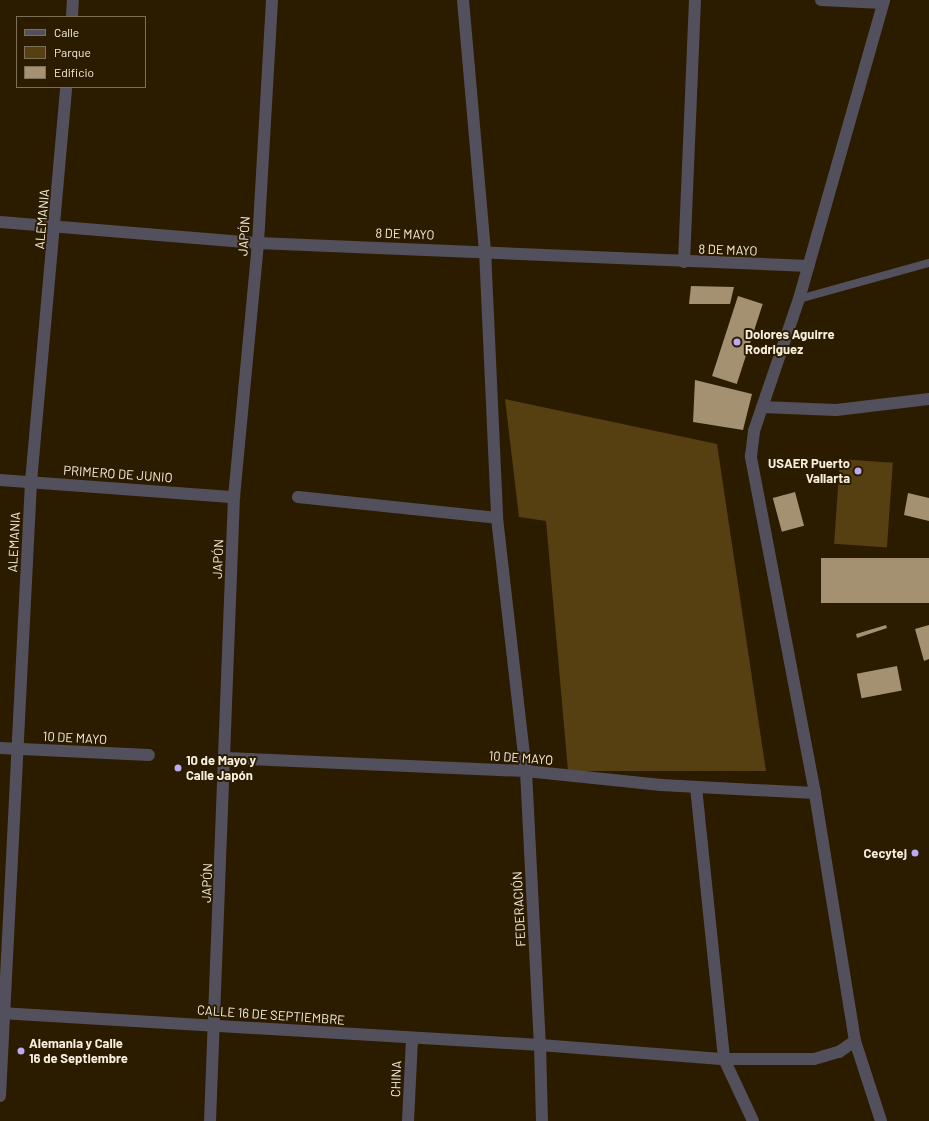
<!DOCTYPE html>
<html>
<head>
<meta charset="utf-8">
<style>
  body { margin:0 }
  #map { position:relative; width:929px; height:1121px; overflow:hidden; background:#2b1c00; font-family:Barlow,sans-serif }
  div>[style] { position:absolute }
  .green>* { inset:0; background:#563f10; transform-origin:0 0 }
  .building>* { inset:0; background:#a39172; transform-origin:0 0 }
  .service>* { height:8px; margin:-4px; padding:0 4px; transform-origin:4px; border-radius:4px; background:#53505d }
  .minor>* { height:12px; margin:-6px; padding:0 6px; transform-origin:6px; border-radius:6px; background:#53505d }
  .tertiary>* { height:12px; margin:-6px; padding:0 6px; transform-origin:6px; border-radius:6px; background:#53505d }
  .dots>* { width:11px; height:11px; translate:-50% -50%; box-sizing:border-box; border:2px solid #2b1c00; border-radius:50% }
  span { translate:-50% -50%; white-space:nowrap; text-align:center; line-height:1.15; -webkit-text-stroke:4px #2b1c00; paint-order:stroke }
  .street-label { font-size:13px; color:#f7eedd }
  .poi-label { font-size:13px; color:#f7eedd; font-weight:700 }
  .left { translate:0 -50%; text-align:left }
  .right { translate:-100% -50%; text-align:right }
  .legend { position:absolute; left:16px; top:16px; width:130px; height:72px; box-sizing:border-box; background:#2b1c00; border:1px solid #7d7058; margin:0; padding:5px 7px; list-style:none; font-size:12px; color:#f7eedd }
  .legend li { display:flex; align-items:center; gap:8px; height:20px }
  .legend b { width:20px; border:1px solid #7d7058 }
</style>
</head>
<body>
<div id="map">
  <div class="green">
    <i style="clip-path:polygon(505px 399px,717px 444px,766px 771px,568px 771px,546px 521px,519px 517px)"></i>
    <i style="left:840px;top:459px;width:53px;height:85px;rotate:4deg"></i>
  </div>
  <div class="building">
    <i style="clip-path:polygon(691px 286px,734px 287px,730px 304px,689px 304px)"></i>
    <i style="left:738px;top:296px;width:26px;height:84px;rotate:18deg"></i>
    <i style="clip-path:polygon(695px 380px,752px 394px,743px 430px,693px 422px)"></i>
    <i style="left:795px;top:492px;width:35px;height:23px;rotate:75deg"></i>
    <i style="clip-path:polygon(908px 493px,929px 498px,929px 521px,904px 515px)"></i>
    <i style="left:929px;top:558px;width:45px;height:108px;rotate:90deg"></i>
    <i style="clip-path:polygon(886px 625px,887px 628px,857px 638px,856px 634px)"></i>
    <i style="clip-path:polygon(929px 625px,929px 659px,924px 661px,915px 629px)"></i>
    <i style="left:897px;top:666px;width:25px;height:41px;rotate:79deg"></i>
  </div>
  <div class="service">
    <i style="left:799px;top:299px;width:135px;rotate:-15.5deg"></i>
  </div>
  <div class="minor">
    <i style="left:463px;top:0;width:251px;rotate:85deg"></i>
    <i style="left:485px;top:250px;width:268px;rotate:87.4deg"></i>
    <i style="left:497px;top:518px;width:255px;rotate:83.5deg"></i>
    <i style="left:526px;top:771px;width:274px;rotate:87.1deg"></i>
    <i style="left:540px;top:1045px;width:185px;rotate:4.4deg"></i>
    <i style="left:724px;top:1059px;width:90px"></i>
    <i style="left:814px;top:1059px;width:26px;rotate:-16deg"></i>
    <i style="left:839px;top:1052px;width:19px;rotate:-35deg"></i>
    <i style="left:855px;top:1041px;width:251px;rotate:-99.2deg"></i>
    <i style="left:815px;top:793px;width:343px;rotate:-100.8deg"></i>
    <i style="left:751px;top:456px;width:25px;rotate:-83deg"></i>
    <i style="left:754px;top:431px;width:139px;rotate:-71.2deg"></i>
    <i style="left:799px;top:299px;width:311px;rotate:-74.1deg"></i>
    <i style="left:821px;top:0;width:62px;rotate:2.8deg"></i>
    <i style="left:0;top:222px;width:259px;rotate:4.7deg"></i>
    <i style="left:258px;top:243px;width:551px;rotate:2.39deg"></i>
    <i style="left:684px;top:262px;width:262px;rotate:-87.6deg"></i>
    <i style="left:762px;top:407px;width:74px;rotate:2.3deg"></i>
    <i style="left:836px;top:410px;width:94px;rotate:-6.7deg"></i>
    <i style="left:0;top:480px;width:235px;rotate:4.2deg"></i>
    <i style="left:298px;top:497px;width:200px;rotate:6deg"></i>
    <i style="left:0;top:748px;width:149px;rotate:2.7deg"></i>
    <i style="left:226px;top:758px;width:300px;rotate:2.5deg"></i>
    <i style="left:526px;top:771px;width:136px;rotate:5.9deg"></i>
    <i style="left:661px;top:785px;width:154px;rotate:3deg"></i>
    <i style="left:696px;top:787px;width:273px;rotate:84.1deg"></i>
    <i style="left:724px;top:1059px;width:68px;rotate:64.9deg"></i>
    <i style="left:855px;top:1041px;width:84px;rotate:72deg"></i>
    <i style="left:210px;top:1121px;width:624px;rotate:-87.8deg"></i>
    <i style="left:234px;top:497px;width:255px;rotate:-84.6deg"></i>
    <i style="left:258px;top:243px;width:243px;rotate:-86.7deg"></i>
    <i style="left:408px;top:1121px;width:82px;rotate:-87.2deg"></i>
  </div>
  <div class="tertiary">
    <i style="left:72px;top:17px;width:17px;rotate:-87deg"></i>
    <i style="left:0;top:1013px;width:541px;rotate:3.39deg"></i>
    <i style="left:540px;top:1045px;width:76px;rotate:88.5deg"></i>
    <i style="left:0;top:1096px;width:615px;rotate:-87.11deg"></i>
    <i style="left:31px;top:482px;width:397px;rotate:-84.9deg"></i>
  </div>
  <div class="dots">
    <i style="left:737px;top:342px;background:#bcaaf5"></i>
    <i style="left:858px;top:471px;background:#bcaaf5"></i>
    <i style="left:178px;top:768px;background:#bcaaf5"></i>
    <i style="left:915px;top:853px;background:#bcaaf5"></i>
    <i style="left:21px;top:1051px;background:#bcaaf5"></i>
  </div>
  <div class="street-label">
    <span style="left:42px;top:219px;rotate:-85deg">ALEMANIA</span>
    <span style="left:405px;top:234px;rotate:2deg">8 DE MAYO</span>
    <span style="left:244px;top:236px;rotate:-86deg">JAPÓN</span>
    <span style="left:728px;top:250px;rotate:2deg">8 DE MAYO</span>
    <span style="left:118px;top:474px;rotate:4deg">PRIMERO DE JUNIO</span>
    <span style="left:14px;top:542px;rotate:-87deg">ALEMANIA</span>
    <span style="left:218px;top:559px;rotate:-88deg">JAPÓN</span>
    <span style="left:75px;top:738px;rotate:3deg">10 DE MAYO</span>
    <span style="left:521px;top:758px;rotate:4deg">10 DE MAYO</span>
    <span style="left:207px;top:883px;rotate:-88deg">JAPÓN</span>
    <span style="left:519px;top:909px;rotate:-93deg">FEDERACIÓN</span>
    <span style="left:271px;top:1015px;rotate:4deg">CALLE 16 DE SEPTIEMBRE</span>
    <span style="left:396px;top:1079px;rotate:-88deg">CHINA</span>
  </div>
  <div class="poi-label">
    <span class="left" style="left:745px;top:342px">Dolores Aguirre<br>Rodriguez</span>
    <span class="right" style="left:850px;top:471px">USAER Puerto<br>Vallarta</span>
    <span class="left" style="left:186px;top:768px">10 de Mayo y<br>Calle Japón</span>
    <span class="right" style="left:907px;top:853px">Cecytej</span>
    <span class="left" style="left:29px;top:1051px">Alemania y Calle<br>16 de Septiembre</span>
  </div>
  <ul class="legend">
  <li><b style="height:5px;background:#53505d"></b>Calle</li>
  <li><b style="height:11px;background:#563f10"></b>Parque</li>
  <li><b style="height:11px;background:#a39172"></b>Edificio</li>
  </ul>
</div>
</body>
</html>
